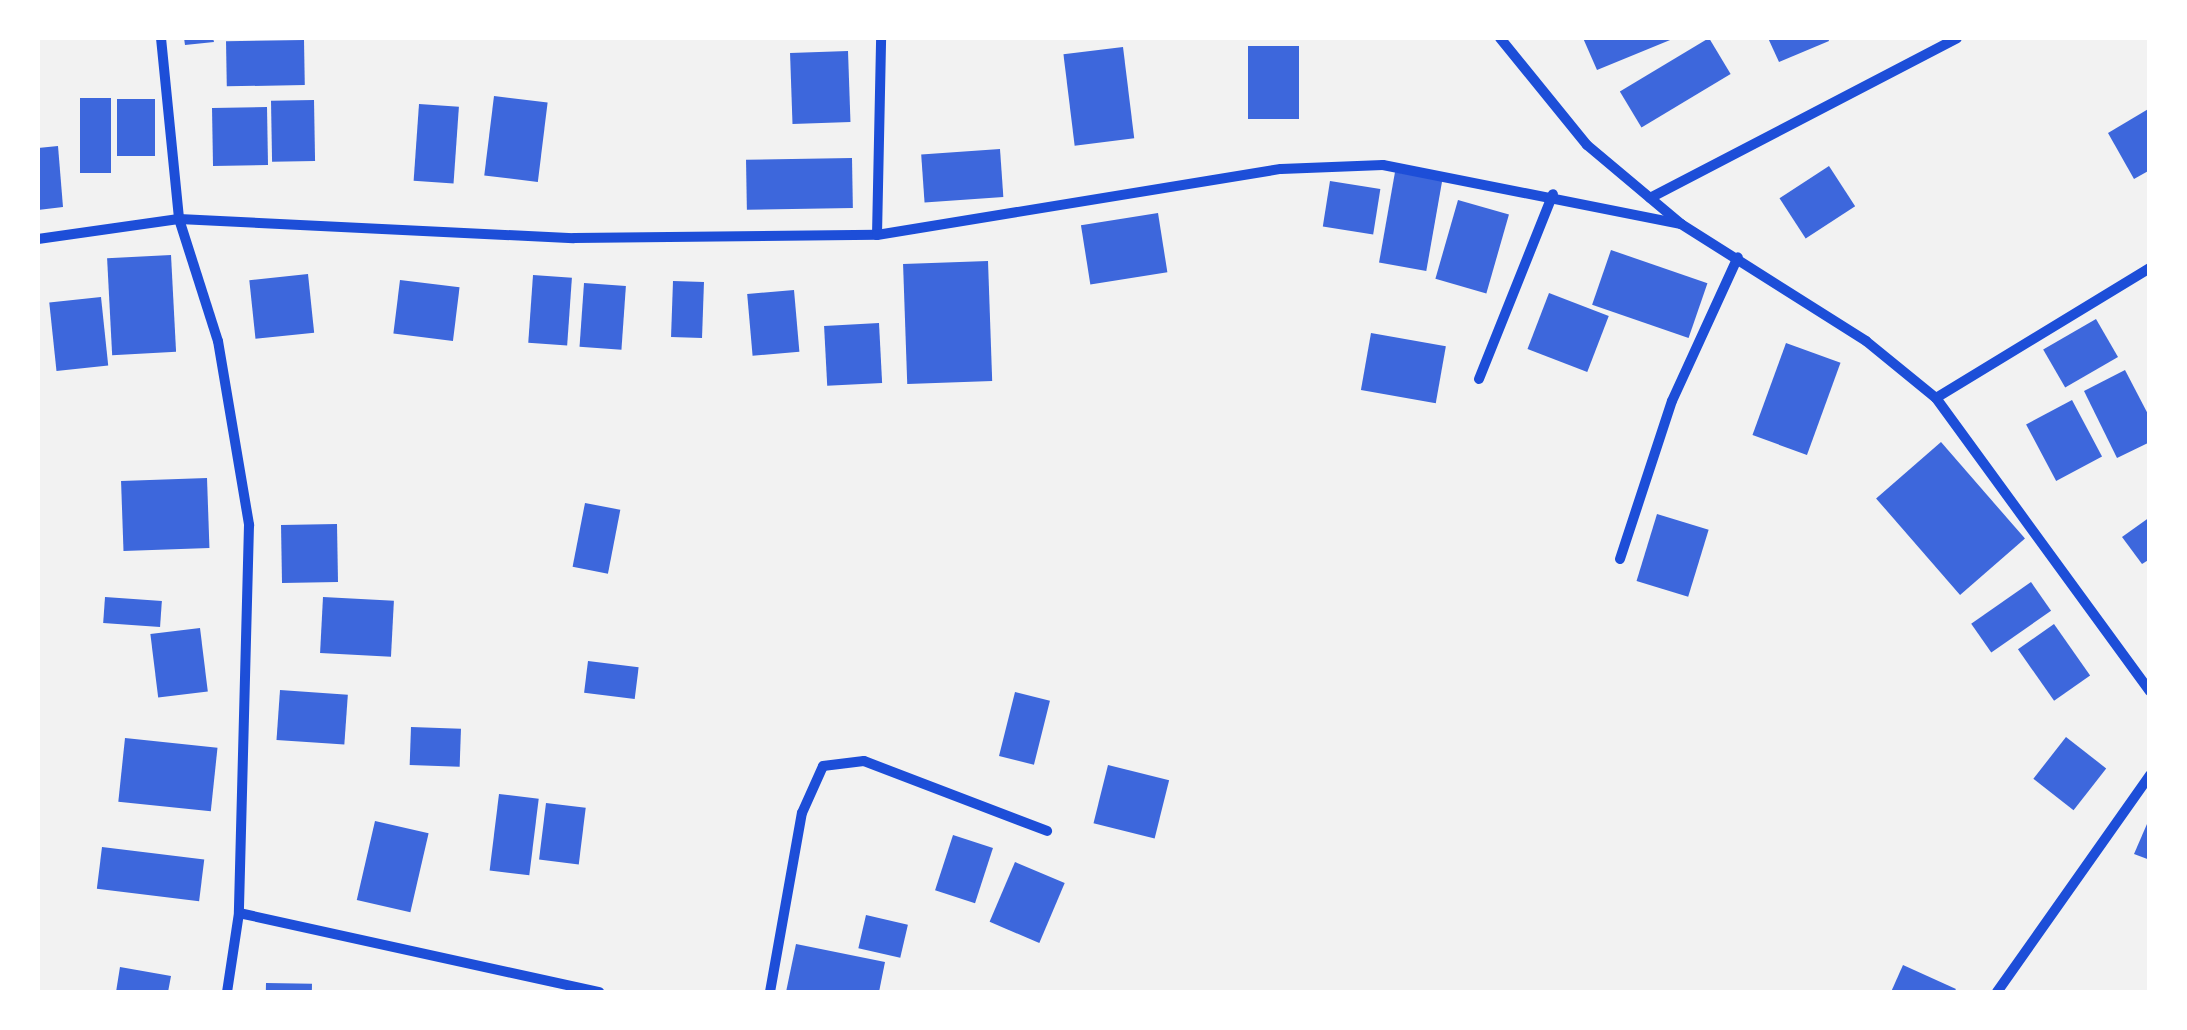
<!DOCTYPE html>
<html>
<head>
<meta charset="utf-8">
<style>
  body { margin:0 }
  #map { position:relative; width:2187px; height:1030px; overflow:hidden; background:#f2f2f2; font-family:Barlow,sans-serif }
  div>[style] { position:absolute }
  .building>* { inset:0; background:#3d67dc; transform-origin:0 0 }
  .minor>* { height:10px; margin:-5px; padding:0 5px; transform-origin:5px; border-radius:5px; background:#1d4ed8 }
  span { translate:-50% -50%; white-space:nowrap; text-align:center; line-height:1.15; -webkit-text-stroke:8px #fff; paint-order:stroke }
  .frame { position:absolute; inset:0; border:40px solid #fff; pointer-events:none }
</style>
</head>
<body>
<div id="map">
  <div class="building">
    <i style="clip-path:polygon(184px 38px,213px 38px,214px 42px,185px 45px)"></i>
    <i style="clip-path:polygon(1583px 38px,1675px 38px,1597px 70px)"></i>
    <i style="left:1709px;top:38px;width:42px;height:104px;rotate:59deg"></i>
    <i style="clip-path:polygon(1768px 38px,1828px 38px,1829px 41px,1779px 62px)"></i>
    <i style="left:304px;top:40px;width:45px;height:78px;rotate:89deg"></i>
    <i style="left:1248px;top:46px;width:51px;height:73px"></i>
    <i style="left:1123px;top:47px;width:92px;height:60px;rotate:83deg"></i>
    <i style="left:848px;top:51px;width:71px;height:58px;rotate:88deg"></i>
    <i style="left:494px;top:96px;width:54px;height:80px;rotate:7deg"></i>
    <i style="left:80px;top:98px;width:31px;height:75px"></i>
    <i style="left:117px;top:99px;width:38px;height:57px"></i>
    <i style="left:314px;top:100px;width:61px;height:43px;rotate:89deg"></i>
    <i style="left:419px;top:104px;width:40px;height:77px;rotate:4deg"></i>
    <i style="left:267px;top:107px;width:58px;height:55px;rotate:89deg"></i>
    <i style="clip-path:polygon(2150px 108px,2150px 170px,2134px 179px,2108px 133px)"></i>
    <i style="clip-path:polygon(58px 146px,63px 207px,38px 210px,38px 148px)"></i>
    <i style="left:1000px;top:149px;width:48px;height:79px;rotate:86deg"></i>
    <i style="left:852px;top:158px;width:50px;height:106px;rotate:89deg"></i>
    <i style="left:1829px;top:166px;width:48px;height:59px;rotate:57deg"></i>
    <i style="left:1395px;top:172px;width:48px;height:92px;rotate:10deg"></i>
    <i style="left:1330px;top:181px;width:51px;height:46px;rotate:9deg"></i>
    <i style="left:1458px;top:200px;width:53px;height:82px;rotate:16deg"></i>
    <i style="left:1158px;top:213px;width:60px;height:78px;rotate:81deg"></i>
    <i style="left:1611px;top:250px;width:102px;height:58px;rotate:19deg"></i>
    <i style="left:171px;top:255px;width:97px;height:64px;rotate:87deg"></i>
    <i style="left:988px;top:261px;width:120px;height:85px;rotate:88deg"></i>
    <i style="left:308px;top:274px;width:59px;height:59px;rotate:84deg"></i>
    <i style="left:533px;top:275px;width:39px;height:68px;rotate:4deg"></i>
    <i style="left:400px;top:280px;width:60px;height:54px;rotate:7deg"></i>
    <i style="left:673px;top:281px;width:31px;height:56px;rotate:2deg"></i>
    <i style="left:584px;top:283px;width:42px;height:64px;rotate:4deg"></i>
    <i style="left:794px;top:290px;width:62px;height:47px;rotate:85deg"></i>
    <i style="left:1549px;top:293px;width:64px;height:60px;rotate:21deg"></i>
    <i style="left:101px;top:297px;width:69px;height:52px;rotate:84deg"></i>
    <i style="left:2096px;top:319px;width:44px;height:61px;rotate:60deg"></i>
    <i style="left:879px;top:323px;width:60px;height:55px;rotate:87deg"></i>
    <i style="left:1371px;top:333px;width:76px;height:58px;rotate:10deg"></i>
    <i style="left:1786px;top:343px;width:58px;height:98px;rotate:20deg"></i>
    <i style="clip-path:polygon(2125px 370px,2150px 418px,2150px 442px,2117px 458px,2084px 391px)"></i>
    <i style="left:2072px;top:400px;width:64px;height:52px;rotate:62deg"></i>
    <i style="left:1941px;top:442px;width:128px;height:86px;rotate:49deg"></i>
    <i style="left:207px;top:478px;width:70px;height:86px;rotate:88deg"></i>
    <i style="left:585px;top:503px;width:36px;height:65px;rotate:11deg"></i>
    <i style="left:1657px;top:514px;width:54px;height:70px;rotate:17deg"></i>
    <i style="clip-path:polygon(2150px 517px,2150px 559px,2142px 564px,2122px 537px)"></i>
    <i style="left:337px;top:524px;width:58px;height:56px;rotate:89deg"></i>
    <i style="left:2031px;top:582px;width:35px;height:73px;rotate:55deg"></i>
    <i style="left:105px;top:597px;width:57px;height:26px;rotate:4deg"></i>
    <i style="left:323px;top:597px;width:71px;height:56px;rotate:3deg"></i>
    <i style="left:2054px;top:624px;width:63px;height:44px;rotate:55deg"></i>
    <i style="left:200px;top:628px;width:64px;height:50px;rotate:83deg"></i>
    <i style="left:588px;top:661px;width:51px;height:32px;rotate:7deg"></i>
    <i style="left:280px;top:690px;width:68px;height:50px;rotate:4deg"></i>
    <i style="left:1015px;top:692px;width:36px;height:66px;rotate:14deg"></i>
    <i style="left:411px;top:727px;width:50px;height:38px;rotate:2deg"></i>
    <i style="left:2066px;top:737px;width:51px;height:53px;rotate:38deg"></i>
    <i style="left:125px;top:738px;width:93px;height:64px;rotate:6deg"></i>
    <i style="left:1108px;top:765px;width:63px;height:60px;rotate:14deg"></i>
    <i style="left:499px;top:794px;width:40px;height:77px;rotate:7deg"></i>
    <i style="left:546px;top:803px;width:40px;height:57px;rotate:7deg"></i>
    <i style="clip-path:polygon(2150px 817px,2150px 860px,2134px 854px)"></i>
    <i style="left:375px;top:821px;width:55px;height:81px;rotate:13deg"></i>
    <i style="left:953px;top:835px;width:42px;height:58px;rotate:18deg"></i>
    <i style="left:102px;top:847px;width:103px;height:42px;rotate:7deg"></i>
    <i style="left:1015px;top:862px;width:54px;height:65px;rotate:23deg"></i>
    <i style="left:866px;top:915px;width:43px;height:34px;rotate:13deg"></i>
    <i style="clip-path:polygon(796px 944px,885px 962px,879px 992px,786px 992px)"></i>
    <i style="clip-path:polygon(1903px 965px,1956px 989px,1954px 992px,1891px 992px)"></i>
    <i style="clip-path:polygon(120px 967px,171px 976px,168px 992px,116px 992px)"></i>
    <i style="left:266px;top:983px;width:46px;height:9px;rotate:1deg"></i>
  </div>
  <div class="minor">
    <i style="left:161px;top:38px;width:182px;rotate:84.3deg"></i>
    <i style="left:179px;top:219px;width:128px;rotate:72.3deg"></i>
    <i style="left:218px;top:341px;width:187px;rotate:80.4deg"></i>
    <i style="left:249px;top:525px;width:388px;rotate:91.5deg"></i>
    <i style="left:239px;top:913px;width:80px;rotate:98.6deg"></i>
    <i style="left:1500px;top:38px;width:138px;rotate:50.9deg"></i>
    <i style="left:1587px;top:145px;width:123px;rotate:40deg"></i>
    <i style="left:1681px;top:224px;width:219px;rotate:32.3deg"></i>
    <i style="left:1866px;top:341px;width:90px;rotate:39.2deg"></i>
    <i style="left:1936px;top:398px;width:363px;rotate:53.9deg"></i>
    <i style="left:1650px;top:198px;width:346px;rotate:-27.5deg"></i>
    <i style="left:877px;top:235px;width:197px;rotate:-88.8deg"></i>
    <i style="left:38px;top:239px;width:142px;rotate:-8.1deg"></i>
    <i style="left:179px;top:219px;width:395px;rotate:2.8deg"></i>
    <i style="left:574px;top:238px;width:303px;rotate:-0.6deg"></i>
    <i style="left:877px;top:235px;width:409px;rotate:-9.3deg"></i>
    <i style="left:1281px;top:169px;width:102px;rotate:-2.2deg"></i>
    <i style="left:1383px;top:165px;width:304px;rotate:11.2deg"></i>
    <i style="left:1479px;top:379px;width:199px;rotate:-68.2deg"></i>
    <i style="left:1936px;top:398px;width:250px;rotate:-31.3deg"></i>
    <i style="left:1620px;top:559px;width:166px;rotate:-71.8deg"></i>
    <i style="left:1672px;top:401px;width:158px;rotate:-65.4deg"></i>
    <i style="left:239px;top:913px;width:369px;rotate:12.4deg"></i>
    <i style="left:770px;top:992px;width:182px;rotate:-79.9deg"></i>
    <i style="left:802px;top:813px;width:51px;rotate:-65.9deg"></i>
    <i style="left:823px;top:766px;width:41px;rotate:-7deg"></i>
    <i style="left:864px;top:761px;width:196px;rotate:20.9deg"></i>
    <i style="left:1997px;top:992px;width:266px;rotate:-54.8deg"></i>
  </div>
  <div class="frame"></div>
</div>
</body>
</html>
